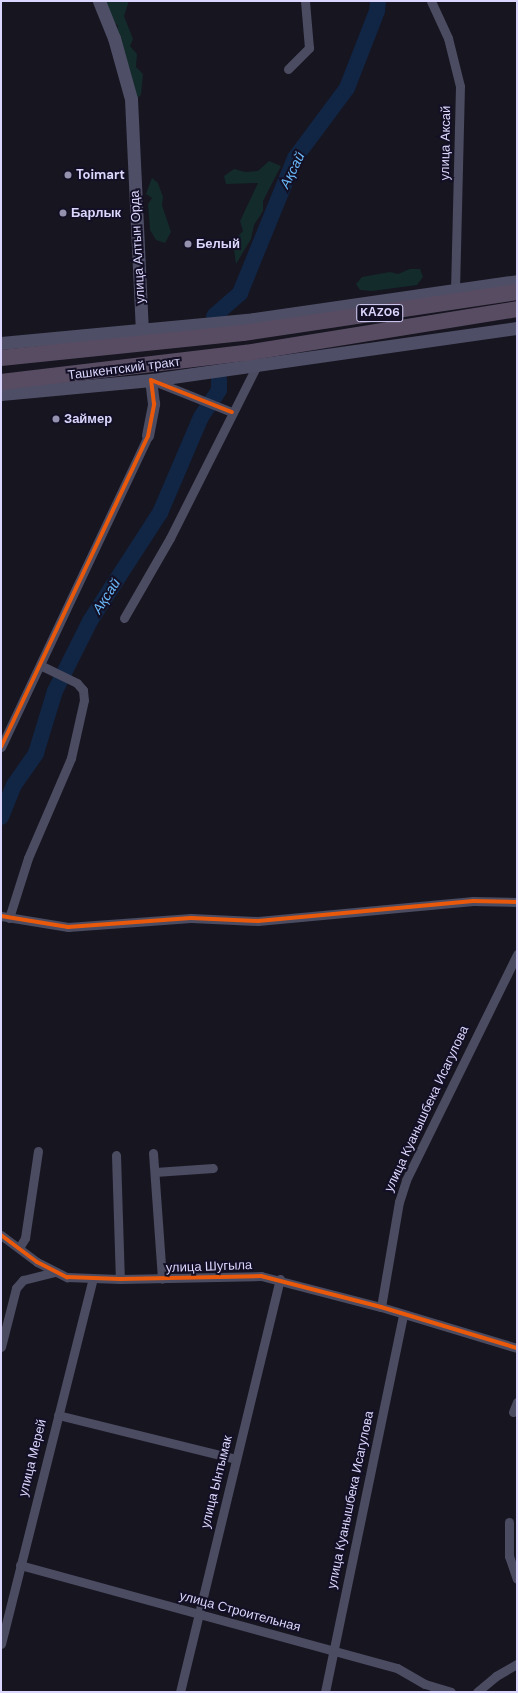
<!DOCTYPE html>
<html>
<head>
<meta charset="utf-8">
<style>
  body { margin:0 }
  #map { position:relative; width:518px; height:1693px; overflow:hidden; background:#161520; font-family:"DM Sans",sans-serif }
  div>[style] { position:absolute }
  .green>* { inset:0; background:#132b2b }
  .river>* { height:16px; margin:-8px; padding:0 8px; transform-origin:8px; border-radius:8px; background:#112544 }
  .minor>* { height:9px; margin:-4.5px; padding:0 4.5px; transform-origin:4.5px; border-radius:4.5px; background:#4b4b61 }
  .tertiary>* { height:12px; margin:-6px; padding:0 6px; transform-origin:6px; border-radius:6px; background:#4b4b61 }
  .secondary>* { height:13px; margin:-6.5px; padding:0 6.5px; transform-origin:6.5px; border-radius:6.5px; background:#4e4e66 }
  .trunk>* { height:16px; margin:-8px; padding:0 8px; transform-origin:8px; border-radius:8px; background:#584c63 }
  .cycleway>* { height:4px; margin:-2px; padding:0 2px; transform-origin:2px; border-radius:2px; background:#e8590c }
  .dots>* { width:11px; height:11px; translate:-50% -50%; box-sizing:border-box; border:2px solid #131025; border-radius:50% }
  span { translate:-50% -50%; white-space:nowrap; text-align:center; line-height:1.15; -webkit-text-stroke:4px #131025; paint-order:stroke }
  .shield-label span { padding:1px 3px; background:#131025; border:1px solid; border-radius:3px; -webkit-text-stroke-width:0 }
  .shield-label { font-size:12px; color:#dad6fd; font-weight:700 }
  .street-label { font-size:13px; color:#dad6fd }
  .poi-label { font-size:13px; color:#dad6fd; font-weight:700 }
  .left { translate:0 -50%; text-align:left }
  .water-label { font-size:14px; color:#6ab8f8; font-style:italic }
  .frame { position:absolute; inset:0; border:2px solid #dad6fd; pointer-events:none }
</style>
</head>
<body>
<div id="map">
  <div class="green">
    <i style="clip-path:polygon(103px 1px,129px 1px,124px 16px,133px 39px,130px 46px,137px 54px,136px 67px,143px 74px,141px 95px,136px 99px,116px 34px,118px 26px,111px 19px)"></i>
    <i style="clip-path:polygon(269px 161px,281px 166px,263px 201px,263px 211px,254px 225px,251px 239px,236px 264px,233px 242px,243px 231px,240px 221px,258px 183px,226px 184px,224px 176px,234px 169px,245px 172px,258px 171px)"></i>
    <i style="clip-path:polygon(152px 178px,158px 183px,163px 197px,162px 205px,171px 232px,165px 243px,156px 240px,150px 230px,148px 204px,152px 198px,146px 194px)"></i>
    <i style="clip-path:polygon(410px 269px,420px 269px,423px 277px,417px 285px,372px 291px,360px 290px,356px 284px,362px 277px,390px 272px,398px 274px)"></i>
  </div>
  <div class="river">
    <i style="left:214px;top:316px;width:35px;rotate:-41deg"></i>
    <i style="left:240px;top:293px;width:146px;rotate:-67.8deg"></i>
    <i style="left:295px;top:158px;width:87px;rotate:-53.4deg"></i>
    <i style="left:347px;top:88px;width:83px;rotate:-68.7deg"></i>
    <i style="left:377px;top:11px;width:10px;rotate:-84deg"></i>
    <i style="left:1px;top:817px;width:35px;rotate:-68deg"></i>
    <i style="left:14px;top:785px;width:39px;rotate:-55deg"></i>
    <i style="left:36px;top:753px;width:65px;rotate:-73deg"></i>
    <i style="left:55px;top:691px;width:78px;rotate:-63.4deg"></i>
    <i style="left:90px;top:621px;width:129px;rotate:-57.1deg"></i>
    <i style="left:160px;top:513px;width:104px;rotate:-66.9deg"></i>
    <i style="left:201px;top:417px;width:32px;rotate:-56deg"></i>
    <i style="left:219px;top:390px;width:10px;rotate:-90deg"></i>
  </div>
  <div class="minor">
    <i style="left:431px;top:1px;width:41px;rotate:65.3deg"></i>
    <i style="left:448px;top:38px;width:49px;rotate:76deg"></i>
    <i style="left:460px;top:86px;width:204px;rotate:91.4deg"></i>
    <i style="left:288px;top:69px;width:30px;rotate:-45deg"></i>
    <i style="left:309px;top:48px;width:47px;rotate:-94.9deg"></i>
    <i style="left:154px;top:381px;width:84px;rotate:21.7deg"></i>
    <i style="left:124px;top:618px;width:92px;rotate:-60.1deg"></i>
    <i style="left:170px;top:538px;width:194px;rotate:-63.3deg"></i>
    <i style="left:1px;top:747px;width:344px;rotate:-64.7deg"></i>
    <i style="left:1px;top:916px;width:68px;rotate:9.3deg"></i>
    <i style="left:68px;top:927px;width:123px;rotate:-4.2deg"></i>
    <i style="left:191px;top:918px;width:67px;rotate:2.6deg"></i>
    <i style="left:258px;top:921px;width:216px;rotate:-5.3deg"></i>
    <i style="left:473px;top:901px;width:44px;rotate:1.3deg"></i>
    <i style="left:9px;top:918px;width:63px;rotate:-72.4deg"></i>
    <i style="left:28px;top:858px;width:109px;rotate:-66.7deg"></i>
    <i style="left:71px;top:758px;width:59px;rotate:-77.4deg"></i>
    <i style="left:84px;top:700px;width:10px;rotate:-96deg"></i>
    <i style="left:83px;top:690px;width:9px;rotate:-131deg"></i>
    <i style="left:77px;top:683px;width:41px;rotate:-154.1deg"></i>
    <i style="left:153px;top:1153px;width:126px;rotate:85.9deg"></i>
    <i style="left:116px;top:1155px;width:124px;rotate:88.2deg"></i>
    <i style="left:155px;top:1172px;width:58px;rotate:-3.9deg"></i>
    <i style="left:1px;top:1235px;width:45px;rotate:36.9deg"></i>
    <i style="left:37px;top:1262px;width:34px;rotate:27deg"></i>
    <i style="left:67px;top:1277px;width:53px;rotate:2.2deg"></i>
    <i style="left:120px;top:1279px;width:141px;rotate:-1.2deg"></i>
    <i style="left:261px;top:1276px;width:124px;rotate:14.5deg"></i>
    <i style="left:381px;top:1307px;width:142px;rotate:16.8deg"></i>
    <i style="left:19px;top:1248px;width:12px;rotate:-59deg"></i>
    <i style="left:25px;top:1238px;width:88px;rotate:-81.5deg"></i>
    <i style="left:381px;top:1307px;width:107px;rotate:-80.3deg"></i>
    <i style="left:399px;top:1202px;width:23px;rotate:-72deg"></i>
    <i style="left:406px;top:1180px;width:252px;rotate:-63.8deg"></i>
    <i style="left:1px;top:1347px;width:61px;rotate:-75.7deg"></i>
    <i style="left:16px;top:1288px;width:11px;rotate:-49deg"></i>
    <i style="left:23px;top:1280px;width:32px;rotate:-14deg"></i>
    <i style="left:513px;top:1412px;width:11px;rotate:-68deg"></i>
    <i style="left:58px;top:1415px;width:183px;rotate:13.9deg"></i>
    <i style="left:509px;top:1522px;width:34px;rotate:90deg"></i>
    <i style="left:509px;top:1556px;width:24px;rotate:71deg"></i>
    <i style="left:20px;top:1565px;width:391px;rotate:15.3deg"></i>
    <i style="left:397px;top:1668px;width:32px;rotate:30deg"></i>
    <i style="left:425px;top:1684px;width:27px;rotate:17deg"></i>
    <i style="left:1px;top:1644px;width:377px;rotate:-75.9deg"></i>
    <i style="left:180px;top:1692px;width:425px;rotate:-76.4deg"></i>
    <i style="left:325px;top:1692px;width:386px;rotate:-78.3deg"></i>
    <i style="left:477px;top:1692px;width:25px;rotate:-40deg"></i>
    <i style="left:496px;top:1676px;width:24px;rotate:-30deg"></i>
  </div>
  <div class="tertiary">
    <i style="left:148px;top:436px;width:33px;rotate:-79deg"></i>
    <i style="left:154px;top:404px;width:24px;rotate:-97deg"></i>
  </div>
  <div class="secondary">
    <i style="left:99px;top:1px;width:40px;rotate:68deg"></i>
    <i style="left:114px;top:38px;width:63px;rotate:74.4deg"></i>
    <i style="left:131px;top:99px;width:232px;rotate:87.3deg"></i>
    <i style="left:1px;top:343px;width:254px;rotate:-5.4deg"></i>
    <i style="left:254px;top:319px;width:266px;rotate:-8.2deg"></i>
    <i style="left:1px;top:394px;width:151px;rotate:-5.3deg"></i>
    <i style="left:151px;top:380px;width:370px;rotate:-8.1deg"></i>
  </div>
  <div class="trunk">
    <i style="left:1px;top:358px;width:243px;rotate:-5.9deg"></i>
    <i style="left:243px;top:333px;width:277px;rotate:-8.5deg"></i>
    <i style="left:1px;top:382px;width:247px;rotate:-6.8deg"></i>
    <i style="left:246px;top:353px;width:275px;rotate:-9.2deg"></i>
  </div>
  <div class="cycleway">
    <i style="left:1px;top:747px;width:344px;rotate:-64.7deg"></i>
    <i style="left:148px;top:436px;width:33px;rotate:-79deg"></i>
    <i style="left:154px;top:404px;width:24px;rotate:-97deg"></i>
    <i style="left:151px;top:380px;width:87px;rotate:21.6deg"></i>
    <i style="left:1px;top:916px;width:68px;rotate:9.3deg"></i>
    <i style="left:68px;top:927px;width:123px;rotate:-4.2deg"></i>
    <i style="left:191px;top:918px;width:67px;rotate:2.6deg"></i>
    <i style="left:258px;top:921px;width:216px;rotate:-5.3deg"></i>
    <i style="left:473px;top:901px;width:44px;rotate:1.3deg"></i>
    <i style="left:1px;top:1235px;width:45px;rotate:36.9deg"></i>
    <i style="left:37px;top:1262px;width:34px;rotate:27deg"></i>
    <i style="left:67px;top:1277px;width:53px;rotate:2.2deg"></i>
    <i style="left:120px;top:1279px;width:141px;rotate:-1.2deg"></i>
    <i style="left:261px;top:1276px;width:124px;rotate:14.5deg"></i>
    <i style="left:381px;top:1307px;width:142px;rotate:16.8deg"></i>
  </div>
  <div class="dots">
    <i style="left:68px;top:175px;background:#9592b0"></i>
    <i style="left:63px;top:213px;background:#9592b0"></i>
    <i style="left:188px;top:244px;background:#9592b0"></i>
    <i style="left:56px;top:419px;background:#9592b0"></i>
  </div>
  <div class="shield-label">
    <span style="left:380px;top:313px">KАZ06</span>
  </div>
  <div class="street-label">
    <span style="left:446px;top:143px;rotate:-89deg">улица Аксай</span>
    <span style="left:138px;top:247px;rotate:-93deg">улица Алтын Орда</span>
    <span style="left:124px;top:369px;rotate:-7deg">Ташкентский тракт</span>
    <span style="left:427px;top:1109px;rotate:-65deg">улица Куанышбека Исагулова</span>
    <span style="left:209px;top:1267px;rotate:-2deg">улица Шугыла</span>
    <span style="left:33px;top:1458px;rotate:-76deg">улица Мерей</span>
    <span style="left:217px;top:1482px;rotate:-76deg">улица Ынтымак</span>
    <span style="left:351px;top:1500px;rotate:-78deg">улица Куанышбека Исагулова</span>
    <span style="left:240px;top:1612px;rotate:15deg">улица Строительная</span>
  </div>
  <div class="poi-label">
    <span class="left" style="left:76px;top:175px">Toimart</span>
    <span class="left" style="left:71px;top:213px">Барлык</span>
    <span class="left" style="left:196px;top:244px">Белый</span>
    <span class="left" style="left:64px;top:419px">Займер</span>
  </div>
  <div class="water-label">
    <span style="left:292px;top:170px;rotate:-63deg">Ақсай</span>
    <span style="left:106px;top:596px;rotate:-57deg">Ақсай</span>
  </div>
  <div class="frame"></div>
</div>
</body>
</html>
